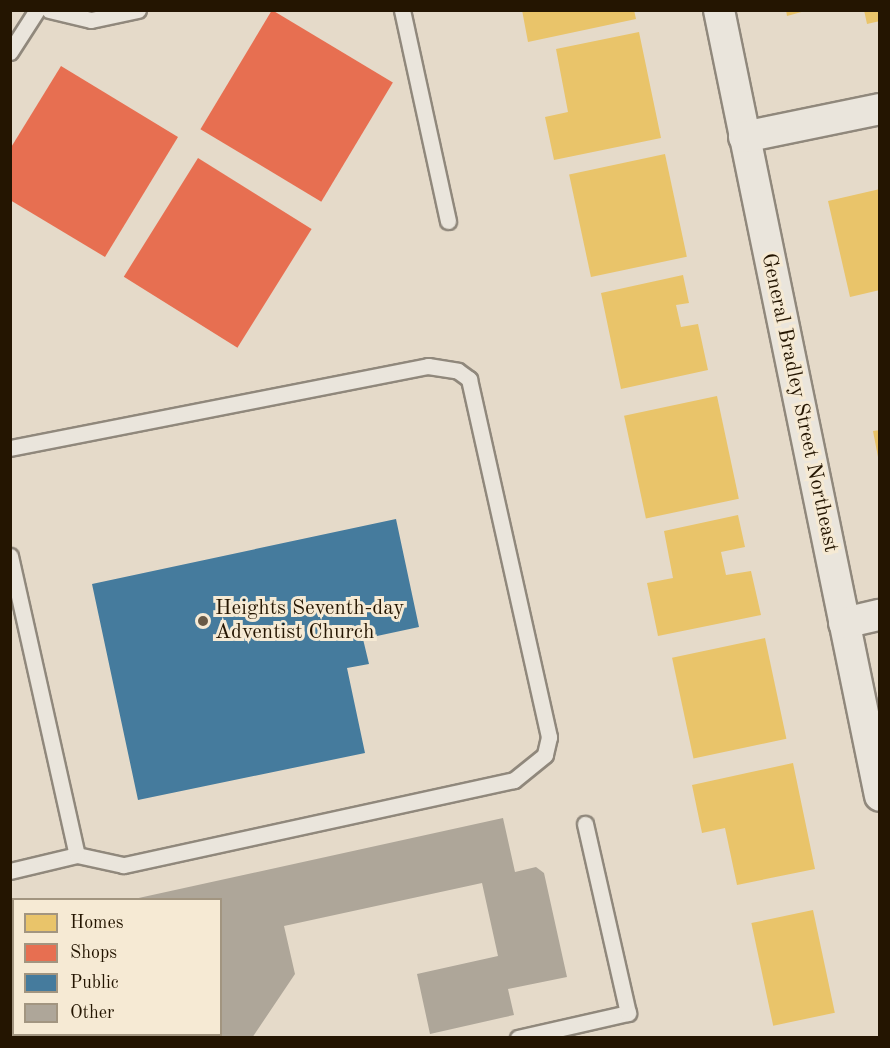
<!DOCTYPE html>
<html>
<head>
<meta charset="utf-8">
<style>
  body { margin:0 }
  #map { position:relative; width:890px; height:1048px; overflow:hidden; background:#e5dac9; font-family:"Old Standard TT",serif }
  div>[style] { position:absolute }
  .homes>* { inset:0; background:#e9c46a; transform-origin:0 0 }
  .shops>* { inset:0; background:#e76f51; transform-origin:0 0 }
  .public>* { inset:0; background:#457b9d }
  .building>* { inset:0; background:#aea699 }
  .roads { filter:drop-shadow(2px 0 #90887c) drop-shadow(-2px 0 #90887c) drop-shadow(0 2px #90887c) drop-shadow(0 -2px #90887c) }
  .service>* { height:15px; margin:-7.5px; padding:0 7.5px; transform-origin:7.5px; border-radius:7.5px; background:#eae5dc }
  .minor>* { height:30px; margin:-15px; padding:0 15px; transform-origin:15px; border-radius:15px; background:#eae5dc }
  .secondary>* { height:33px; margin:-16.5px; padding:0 16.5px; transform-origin:16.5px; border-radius:16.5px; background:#eae5dc }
  .dots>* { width:16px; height:16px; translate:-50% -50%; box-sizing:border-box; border:3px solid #f6ead4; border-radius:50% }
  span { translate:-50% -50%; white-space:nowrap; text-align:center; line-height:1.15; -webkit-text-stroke:6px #f6ead4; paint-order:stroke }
  .street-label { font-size:21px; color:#241501 }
  .poi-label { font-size:21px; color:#241501 }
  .left { translate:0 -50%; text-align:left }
  .frame { position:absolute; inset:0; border:12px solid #241501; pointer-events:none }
  .legend { position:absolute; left:12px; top:898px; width:210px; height:138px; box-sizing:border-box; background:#f6ead4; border:2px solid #a29580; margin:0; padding:8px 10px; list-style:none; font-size:18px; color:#241501 }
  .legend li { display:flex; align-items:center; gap:12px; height:30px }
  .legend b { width:30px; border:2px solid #a29580 }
</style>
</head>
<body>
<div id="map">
  <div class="homes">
    <i style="clip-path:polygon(522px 10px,634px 10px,636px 19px,528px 42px)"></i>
    <i style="clip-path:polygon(786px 10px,805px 10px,805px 11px,787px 16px)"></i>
    <i style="clip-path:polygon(864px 10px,880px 10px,880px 21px,867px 24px)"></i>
    <i style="clip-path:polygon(639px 32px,661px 138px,554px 160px,545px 117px,568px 112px,556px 49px)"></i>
    <i style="left:665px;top:154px;width:105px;height:98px;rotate:78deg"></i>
    <i style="clip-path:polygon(880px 189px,880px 290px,850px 297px,828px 201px)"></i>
    <i style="clip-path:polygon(683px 275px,689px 303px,676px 305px,681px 327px,698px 324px,708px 370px,621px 389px,601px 293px)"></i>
    <i style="left:717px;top:396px;width:105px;height:95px;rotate:78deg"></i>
    <i style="clip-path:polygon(880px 430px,880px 457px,878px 457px,873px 431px)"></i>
    <i style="clip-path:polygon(738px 515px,745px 547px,721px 552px,726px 575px,751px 571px,761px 615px,658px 636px,647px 583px,673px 578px,664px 531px)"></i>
    <i style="left:765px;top:638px;width:103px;height:95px;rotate:78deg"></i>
    <i style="clip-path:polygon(793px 763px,815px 869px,737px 885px,725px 828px,702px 833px,692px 785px)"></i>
    <i style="left:813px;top:910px;width:105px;height:63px;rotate:78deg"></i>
  </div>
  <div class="shops">
    <i style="left:272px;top:10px;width:141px;height:139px;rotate:31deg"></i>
    <i style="clip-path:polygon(61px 66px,178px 137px,105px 257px,10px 200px,10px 149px)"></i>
    <i style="left:198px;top:158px;width:134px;height:140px;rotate:32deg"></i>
  </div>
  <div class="public">
    <i style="clip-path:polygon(396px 519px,419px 627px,363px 639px,369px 664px,347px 668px,365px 753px,138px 800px,92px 584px)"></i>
  </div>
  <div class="building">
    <i style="clip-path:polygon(503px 818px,515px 872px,536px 867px,544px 873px,567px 977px,508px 989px,514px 1015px,430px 1034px,417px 974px,498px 956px,482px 883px,284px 926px,295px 974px,252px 1038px,112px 1038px,220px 1034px,220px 900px,134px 899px)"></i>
  </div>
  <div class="roads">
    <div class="service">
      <i style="left:49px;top:10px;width:43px;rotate:13.4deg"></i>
      <i style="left:91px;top:20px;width:48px;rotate:-12deg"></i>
      <i style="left:402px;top:10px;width:216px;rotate:77.7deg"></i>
      <i style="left:10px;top:52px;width:50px;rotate:-57.3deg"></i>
      <i style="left:10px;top:448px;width:426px;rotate:-11.1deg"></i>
      <i style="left:428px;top:366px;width:30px;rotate:9deg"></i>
      <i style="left:458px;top:371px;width:14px;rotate:36deg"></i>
      <i style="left:469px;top:379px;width:367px;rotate:77.4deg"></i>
      <i style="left:549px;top:737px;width:18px;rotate:103deg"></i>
      <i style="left:545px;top:755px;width:40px;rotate:141deg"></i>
      <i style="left:514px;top:780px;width:400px;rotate:167.7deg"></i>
      <i style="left:123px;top:865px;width:47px;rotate:-167.7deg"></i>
      <i style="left:77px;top:855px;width:69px;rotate:166.6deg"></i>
      <i style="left:10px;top:556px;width:306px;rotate:77.4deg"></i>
      <i style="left:518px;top:1038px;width:113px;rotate:-12.8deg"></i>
      <i style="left:628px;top:1013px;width:194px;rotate:-102.8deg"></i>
    </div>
    <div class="minor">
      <i style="left:719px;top:10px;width:802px;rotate:78.42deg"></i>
      <i style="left:744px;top:137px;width:139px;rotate:-11.6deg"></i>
      <i style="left:844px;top:623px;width:37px;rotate:-13deg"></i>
    </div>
    <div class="secondary">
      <i style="left:10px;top:1013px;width:14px;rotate:73deg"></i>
    </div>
  </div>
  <div class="dots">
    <i style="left:203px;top:621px;background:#685a47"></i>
  </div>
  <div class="street-label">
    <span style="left:799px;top:403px;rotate:78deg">General Bradley Street Northeast</span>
  </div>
  <div class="poi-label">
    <span class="left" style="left:215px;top:621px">Heights Seventh-day<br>Adventist Church</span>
  </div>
  <div class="frame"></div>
  <ul class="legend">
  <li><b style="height:16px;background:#e9c46a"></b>Homes</li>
  <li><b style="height:16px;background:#e76f51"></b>Shops</li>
  <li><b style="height:16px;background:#457b9d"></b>Public</li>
  <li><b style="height:16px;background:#aea699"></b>Other</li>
  </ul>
</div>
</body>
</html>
